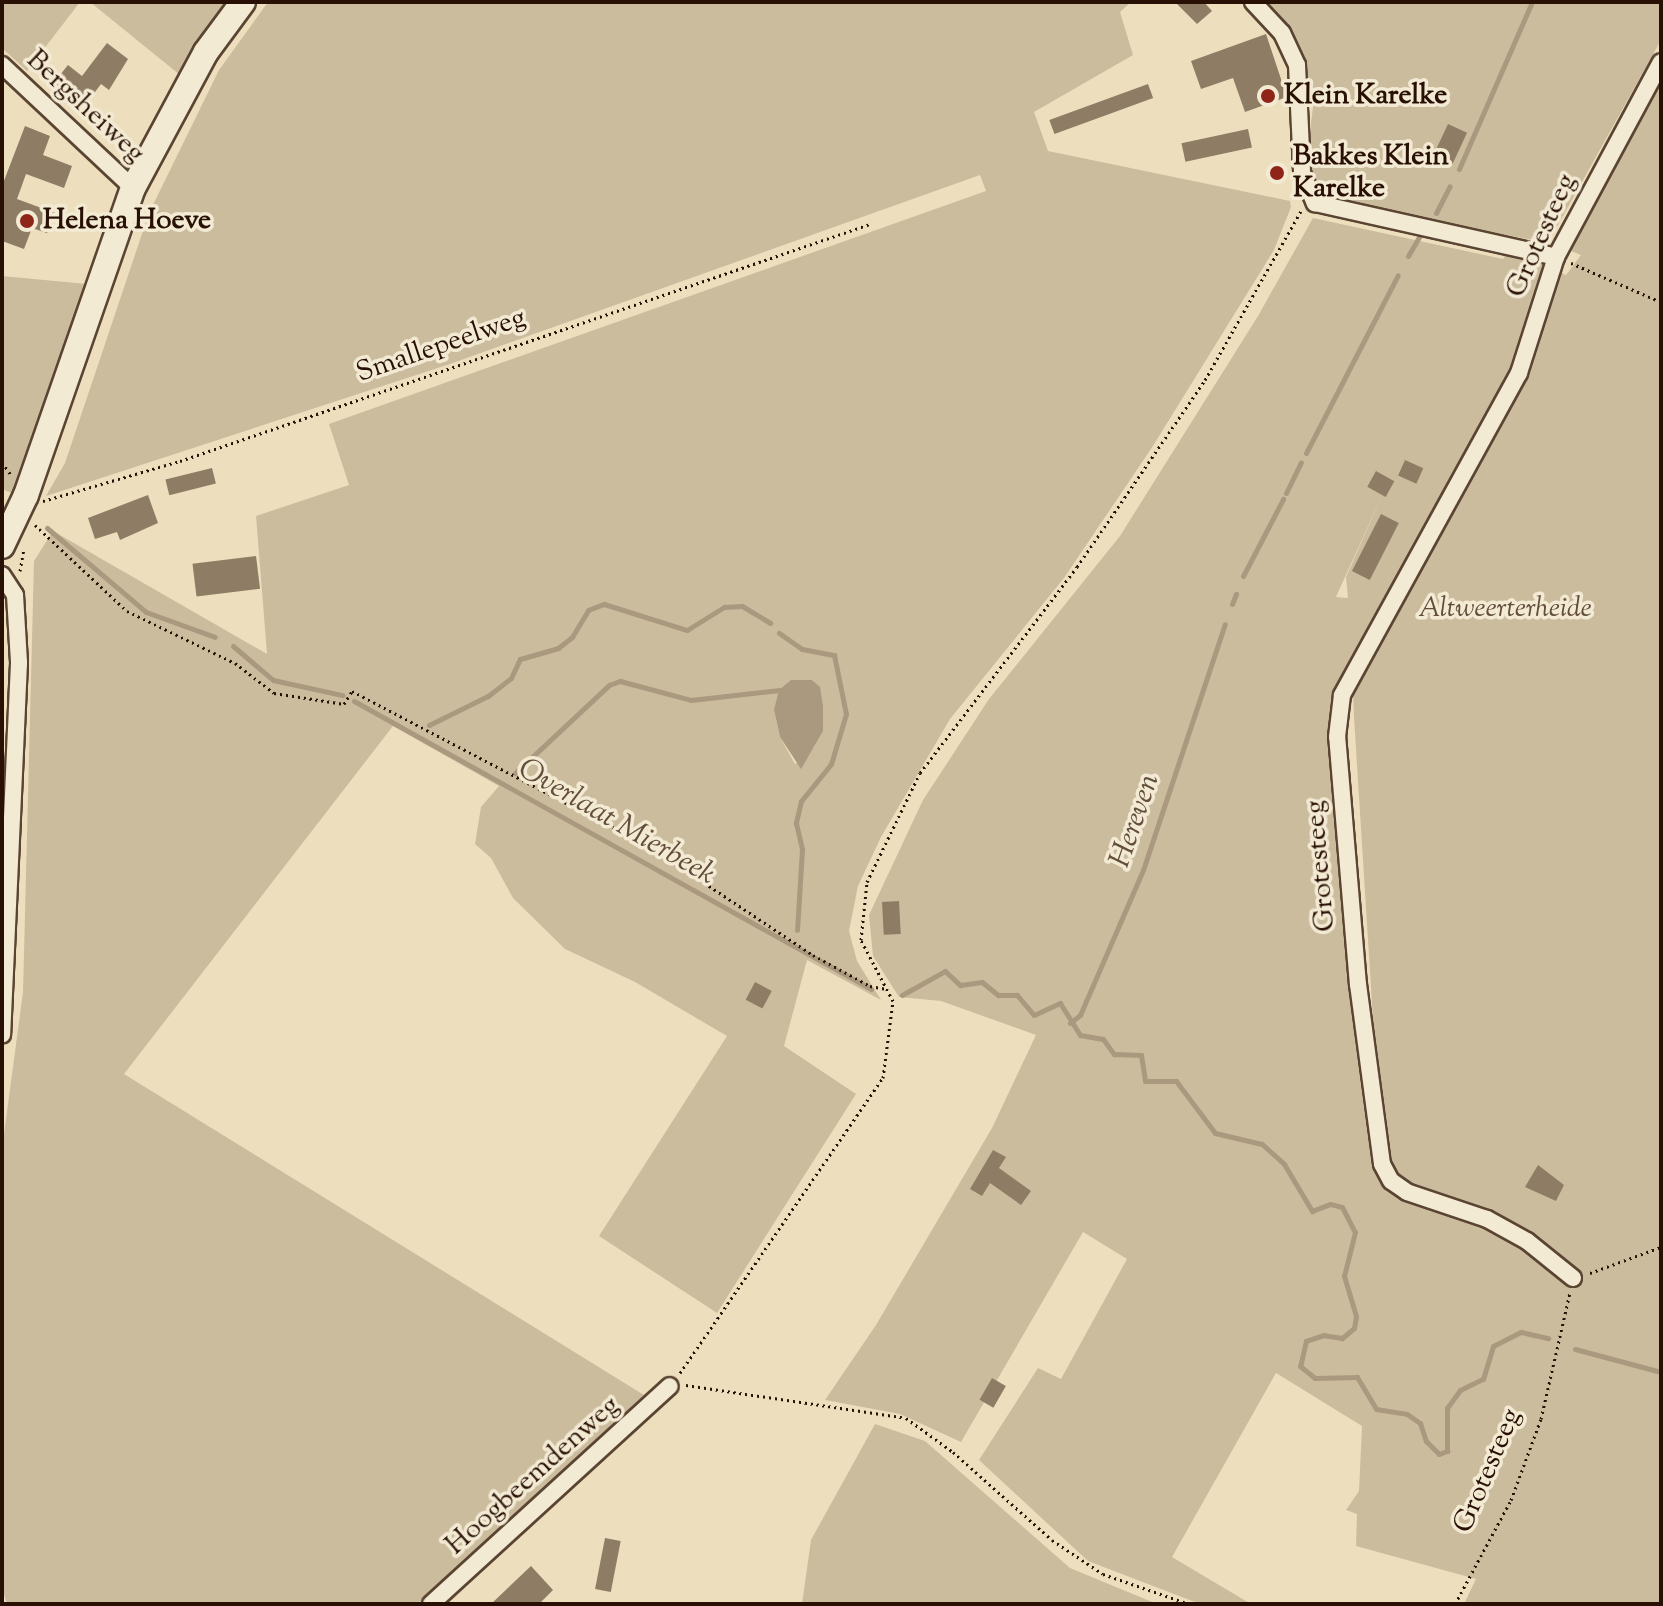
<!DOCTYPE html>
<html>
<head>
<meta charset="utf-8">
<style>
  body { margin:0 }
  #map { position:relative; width:1663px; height:1606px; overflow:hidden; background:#eddfbd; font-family:"Sorts Mill Goudy",serif }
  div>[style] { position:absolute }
  .green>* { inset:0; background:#ccbc9e }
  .water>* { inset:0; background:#aa997e }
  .stream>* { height:5px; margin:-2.5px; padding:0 2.5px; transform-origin:2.5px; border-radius:2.5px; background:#aa997e }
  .building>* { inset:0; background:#8f7c64; transform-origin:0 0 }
  .path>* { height:3px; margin-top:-1.5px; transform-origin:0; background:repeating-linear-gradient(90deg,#291004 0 2px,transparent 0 6px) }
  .roads { filter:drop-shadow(2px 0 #5a4432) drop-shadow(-2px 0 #5a4432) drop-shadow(0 2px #5a4432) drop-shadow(0 -2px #5a4432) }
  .street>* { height:16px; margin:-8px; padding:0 8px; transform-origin:8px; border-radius:8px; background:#f3ead4 }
  .secondary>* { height:24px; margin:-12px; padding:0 12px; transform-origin:12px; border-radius:12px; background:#f3ead4 }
  .dots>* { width:22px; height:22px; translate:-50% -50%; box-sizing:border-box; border:4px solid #f3ead4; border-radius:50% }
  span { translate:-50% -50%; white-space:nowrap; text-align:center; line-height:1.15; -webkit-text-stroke:7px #f3ead4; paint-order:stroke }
  .poi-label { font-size:28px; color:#291004; font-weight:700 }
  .left { translate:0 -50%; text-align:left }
  .street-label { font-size:28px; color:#291004 }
  .park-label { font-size:28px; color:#624c3a; font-style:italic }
  .water-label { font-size:30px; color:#634e3b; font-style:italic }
  .frame { position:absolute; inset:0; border:4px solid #291004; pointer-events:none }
</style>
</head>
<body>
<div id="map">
  <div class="green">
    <i style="clip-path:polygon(2px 2px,80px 2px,27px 71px,2px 48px)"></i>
    <i style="clip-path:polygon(90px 2px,230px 2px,180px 75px)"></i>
    <i style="clip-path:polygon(evenodd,268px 2px,1131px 2px,1120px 12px,1133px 55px,1034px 112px,1048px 151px,1290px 201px,1291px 207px,1274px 250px,1153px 446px,1064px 578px,950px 719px,881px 837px,858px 886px,849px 931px,857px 961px,881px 1000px,807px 960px,784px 1046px,856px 1094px,717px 1313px,599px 1236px,727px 1036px,635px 982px,565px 949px,513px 898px,491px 858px,475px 844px,481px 807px,499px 786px,393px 726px,124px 1074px,644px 1395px,417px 1604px,7px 1604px,2px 1588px,2px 1149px,23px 992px,34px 561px,53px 531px,267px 654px,256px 516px,349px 485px,329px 424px,986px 191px,980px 175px,450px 364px,46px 496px,65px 463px,149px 213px,219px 70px,268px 2px,774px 710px,815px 746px,795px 764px,780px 737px,774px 710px)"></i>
    <i style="clip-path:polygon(1263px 2px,1661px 2px,1661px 40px,1548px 243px,1318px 198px,1310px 182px,1308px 147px,1314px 99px,1298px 48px)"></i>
    <i style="clip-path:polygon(evenodd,1661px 79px,1661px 1604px,1464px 1604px,1476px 1579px,1356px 1546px,1357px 1514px,1346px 1510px,1359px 1491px,1362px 1426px,1276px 1373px,1172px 1557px,1251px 1604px,1200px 1604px,1088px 1561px,979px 1460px,1038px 1368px,1061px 1379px,1127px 1259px,1083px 1232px,961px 1442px,900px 1414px,825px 1400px,876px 1325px,992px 1128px,1036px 1035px,941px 1001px,899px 997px,873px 956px,869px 915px,923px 800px,989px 699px,1120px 536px,1258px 316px,1313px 218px,1503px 259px,1508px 250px,1566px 275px,1581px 255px,1566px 249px,1661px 79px,1384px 491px,1346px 577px,1348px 598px,1336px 597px,1384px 491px,1661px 79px,1352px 665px,1354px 717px,1377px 1083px,1335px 715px,1352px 665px)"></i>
    <i style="clip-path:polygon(2px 276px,87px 284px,16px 495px,2px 489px)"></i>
    <i style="clip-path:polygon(875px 1424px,925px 1441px,1070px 1568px,1157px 1604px,802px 1604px,811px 1540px)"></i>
  </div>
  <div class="water">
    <i style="clip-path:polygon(791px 680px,812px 680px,820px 687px,823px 706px,823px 731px,801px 769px,780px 737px,774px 710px,779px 690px)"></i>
  </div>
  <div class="stream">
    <i style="left:1459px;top:169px;width:182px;rotate:-66.4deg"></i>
    <i style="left:1436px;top:213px;width:30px;rotate:-63deg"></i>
    <i style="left:1408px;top:256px;width:22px;rotate:-60deg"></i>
    <i style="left:1306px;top:453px;width:200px;rotate:-62.7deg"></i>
    <i style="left:1286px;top:493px;width:34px;rotate:-64deg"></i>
    <i style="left:47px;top:528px;width:130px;rotate:40.3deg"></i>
    <i style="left:146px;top:612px;width:73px;rotate:19.9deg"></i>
    <i style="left:1243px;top:576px;width:87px;rotate:-62.5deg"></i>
    <i style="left:1232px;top:604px;width:11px;rotate:-68deg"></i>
    <i style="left:779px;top:633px;width:28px;rotate:35deg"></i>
    <i style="left:802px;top:649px;width:33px;rotate:11deg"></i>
    <i style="left:834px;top:655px;width:60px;rotate:78.5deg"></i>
    <i style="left:846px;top:714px;width:52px;rotate:106.7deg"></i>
    <i style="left:831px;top:764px;width:48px;rotate:129deg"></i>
    <i style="left:801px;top:801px;width:23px;rotate:103deg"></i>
    <i style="left:796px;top:823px;width:27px;rotate:77deg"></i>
    <i style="left:802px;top:849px;width:81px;rotate:93.5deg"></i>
    <i style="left:233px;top:646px;width:52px;rotate:40.4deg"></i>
    <i style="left:273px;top:680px;width:71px;rotate:12.3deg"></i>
    <i style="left:354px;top:701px;width:592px;rotate:29.12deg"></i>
    <i style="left:429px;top:725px;width:66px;rotate:-26.2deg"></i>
    <i style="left:488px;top:696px;width:29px;rotate:-38deg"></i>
    <i style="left:511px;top:678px;width:21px;rotate:-65deg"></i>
    <i style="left:520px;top:659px;width:40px;rotate:-16deg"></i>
    <i style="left:558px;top:648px;width:18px;rotate:-38deg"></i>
    <i style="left:572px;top:637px;width:31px;rotate:-59deg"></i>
    <i style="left:588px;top:610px;width:17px;rotate:-21deg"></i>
    <i style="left:604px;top:604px;width:87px;rotate:17.4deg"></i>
    <i style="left:687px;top:630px;width:44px;rotate:-31.9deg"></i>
    <i style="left:724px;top:607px;width:18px;rotate:-3deg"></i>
    <i style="left:742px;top:606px;width:33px;rotate:31deg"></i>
    <i style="left:515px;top:773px;width:129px;rotate:-43.1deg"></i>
    <i style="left:609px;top:685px;width:12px;rotate:-20deg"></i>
    <i style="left:620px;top:681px;width:73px;rotate:15deg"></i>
    <i style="left:691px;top:700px;width:89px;rotate:-6.5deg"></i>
    <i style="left:902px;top:995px;width:49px;rotate:-29.2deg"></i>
    <i style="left:945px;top:971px;width:21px;rotate:43deg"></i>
    <i style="left:960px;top:985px;width:22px;rotate:-8deg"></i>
    <i style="left:982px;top:982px;width:21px;rotate:39deg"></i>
    <i style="left:998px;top:995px;width:19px"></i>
    <i style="left:1017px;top:995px;width:26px;rotate:50deg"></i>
    <i style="left:1034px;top:1015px;width:29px;rotate:-25deg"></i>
    <i style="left:1060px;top:1003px;width:38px;rotate:58deg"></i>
    <i style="left:1080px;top:1035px;width:23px;rotate:10deg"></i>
    <i style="left:1103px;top:1039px;width:19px;rotate:54deg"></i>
    <i style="left:1114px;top:1054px;width:27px;rotate:2deg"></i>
    <i style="left:1141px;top:1055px;width:26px;rotate:81deg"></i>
    <i style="left:1145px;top:1081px;width:31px"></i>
    <i style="left:1176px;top:1081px;width:65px;rotate:53.1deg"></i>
    <i style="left:1215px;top:1133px;width:48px;rotate:13.2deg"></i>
    <i style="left:1262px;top:1144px;width:30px;rotate:42deg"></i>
    <i style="left:1284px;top:1164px;width:55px;rotate:59.2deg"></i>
    <i style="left:1312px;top:1211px;width:19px;rotate:-21deg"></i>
    <i style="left:1330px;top:1204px;width:12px;rotate:14deg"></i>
    <i style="left:1342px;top:1207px;width:28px;rotate:63deg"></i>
    <i style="left:1355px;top:1232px;width:45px;rotate:104deg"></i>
    <i style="left:1344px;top:1276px;width:42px;rotate:73.3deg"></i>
    <i style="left:1356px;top:1316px;width:12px;rotate:99deg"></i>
    <i style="left:1354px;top:1328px;width:16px;rotate:140deg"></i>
    <i style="left:1342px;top:1338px;width:18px;rotate:-171deg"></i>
    <i style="left:1324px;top:1335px;width:19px;rotate:162deg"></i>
    <i style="left:1306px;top:1341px;width:26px;rotate:103deg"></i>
    <i style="left:1300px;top:1366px;width:19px;rotate:39deg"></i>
    <i style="left:1315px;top:1378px;width:42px;rotate:-1.4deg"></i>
    <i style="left:1357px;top:1377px;width:37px;rotate:59deg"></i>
    <i style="left:1376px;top:1409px;width:31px;rotate:9deg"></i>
    <i style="left:1407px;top:1414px;width:16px;rotate:35deg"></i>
    <i style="left:1420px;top:1423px;width:19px;rotate:72deg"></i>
    <i style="left:1426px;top:1441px;width:18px;rotate:45deg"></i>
    <i style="left:1439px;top:1454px;width:9px;rotate:-21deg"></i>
    <i style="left:1447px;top:1451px;width:43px;rotate:-90deg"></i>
    <i style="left:1447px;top:1408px;width:22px;rotate:-54deg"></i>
    <i style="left:1460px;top:1390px;width:25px;rotate:-26deg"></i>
    <i style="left:1483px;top:1379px;width:34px;rotate:-73deg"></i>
    <i style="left:1493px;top:1346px;width:31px;rotate:-27deg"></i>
    <i style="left:1521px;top:1332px;width:28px;rotate:13deg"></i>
    <i style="left:1070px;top:1023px;width:13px;rotate:-39deg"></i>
    <i style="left:1080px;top:1015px;width:158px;rotate:-66.5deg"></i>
    <i style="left:1143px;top:870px;width:259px;rotate:-71.6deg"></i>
    <i style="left:1575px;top:1349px;width:89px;rotate:15deg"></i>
  </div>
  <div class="building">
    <i style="clip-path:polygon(1175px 2px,1204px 2px,1212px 11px,1197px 24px)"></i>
    <i style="clip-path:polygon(1266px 34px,1287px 97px,1245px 112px,1233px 78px,1201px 89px,1191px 61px)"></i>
    <i style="clip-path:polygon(107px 43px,128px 59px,109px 90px,101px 84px,83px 108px,52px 85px,68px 65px,82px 76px)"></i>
    <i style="left:1148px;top:84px;width:15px;height:105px;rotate:70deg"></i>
    <i style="left:1448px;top:124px;width:21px;height:34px;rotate:25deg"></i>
    <i style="clip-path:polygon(25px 126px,50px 136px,43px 155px,72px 166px,64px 188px,26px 174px,17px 199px,55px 213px,47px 233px,32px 228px,24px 249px,2px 241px,2px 186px)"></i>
    <i style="left:1248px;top:129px;width:19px;height:68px;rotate:78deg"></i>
    <i style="left:1405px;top:460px;width:20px;height:17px;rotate:24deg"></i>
    <i style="left:212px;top:468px;width:16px;height:48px;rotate:76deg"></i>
    <i style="left:1376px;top:471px;width:21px;height:18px;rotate:29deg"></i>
    <i style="clip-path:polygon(148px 495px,158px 523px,120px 540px,117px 532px,95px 539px,88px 518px)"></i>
    <i style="left:1381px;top:514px;width:20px;height:64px;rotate:27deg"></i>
    <i style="left:256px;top:556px;width:33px;height:64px;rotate:83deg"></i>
    <i style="left:899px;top:901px;width:33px;height:17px;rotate:87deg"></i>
    <i style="left:755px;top:982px;width:19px;height:20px;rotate:28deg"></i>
    <i style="clip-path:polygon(993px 1150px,1006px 1157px,999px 1168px,1031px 1191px,1021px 1205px,990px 1183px,982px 1196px,970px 1189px)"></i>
    <i style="clip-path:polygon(1538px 1165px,1564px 1185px,1556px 1201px,1525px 1187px)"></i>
    <i style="left:992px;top:1378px;width:16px;height:25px;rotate:30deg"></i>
    <i style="left:605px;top:1538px;width:16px;height:52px;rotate:11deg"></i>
    <i style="clip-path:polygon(531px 1566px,553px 1590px,539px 1604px,491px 1604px)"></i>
  </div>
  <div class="path">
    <i style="left:1571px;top:263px;width:98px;rotate:23.4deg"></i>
    <i style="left:2px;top:462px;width:16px;rotate:55deg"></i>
    <i style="left:43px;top:501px;width:143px;rotate:-16.3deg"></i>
    <i style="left:180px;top:461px;width:730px;rotate:-18.96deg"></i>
    <i style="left:35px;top:525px;width:126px;rotate:43.1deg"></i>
    <i style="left:127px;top:611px;width:120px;rotate:25.7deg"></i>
    <i style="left:235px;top:663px;width:49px;rotate:37.6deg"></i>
    <i style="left:274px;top:693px;width:71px;rotate:8.9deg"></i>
    <i style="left:344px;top:704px;width:15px;rotate:-58deg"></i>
    <i style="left:352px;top:691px;width:335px;rotate:27.6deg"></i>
    <i style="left:649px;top:846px;width:197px;rotate:33.6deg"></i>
    <i style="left:813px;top:955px;width:65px;rotate:28.5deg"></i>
    <i style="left:870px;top:986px;width:17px;rotate:10deg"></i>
    <i style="left:20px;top:571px;width:23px;rotate:-80deg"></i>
    <i style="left:1590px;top:1273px;width:76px;rotate:-20.1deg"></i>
    <i style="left:680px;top:1373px;width:358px;rotate:-55.5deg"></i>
    <i style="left:883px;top:1078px;width:78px;rotate:-82.6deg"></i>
    <i style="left:893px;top:1001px;width:69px;rotate:-117.7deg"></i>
    <i style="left:861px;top:940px;width:58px;rotate:-84.1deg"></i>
    <i style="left:867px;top:882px;width:121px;rotate:-64.1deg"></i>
    <i style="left:920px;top:773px;width:259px;rotate:-52.7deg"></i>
    <i style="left:1077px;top:567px;width:227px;rotate:-55.6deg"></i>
    <i style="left:1205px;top:380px;width:194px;rotate:-60.4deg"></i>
    <i style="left:686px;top:1385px;width:222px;rotate:8.5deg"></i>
    <i style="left:906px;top:1418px;width:58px;rotate:35.9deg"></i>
    <i style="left:953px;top:1452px;width:132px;rotate:41.6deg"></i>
    <i style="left:1052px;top:1540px;width:61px;rotate:33.7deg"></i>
    <i style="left:1103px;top:1574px;width:91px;rotate:19.2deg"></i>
    <i style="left:1455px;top:1604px;width:118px;rotate:-61.7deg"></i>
    <i style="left:1511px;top:1500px;width:86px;rotate:-69.7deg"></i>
    <i style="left:1541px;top:1419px;width:130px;rotate:-77.1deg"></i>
  </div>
  <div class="roads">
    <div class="street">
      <i style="left:1253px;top:2px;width:42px;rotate:46.9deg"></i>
      <i style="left:1282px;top:33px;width:35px;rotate:65deg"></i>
      <i style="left:1297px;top:65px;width:108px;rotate:87.3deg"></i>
      <i style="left:1302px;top:173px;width:33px;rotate:67deg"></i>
      <i style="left:1315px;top:203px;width:247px;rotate:12.6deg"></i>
      <i style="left:2px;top:65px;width:180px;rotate:43.2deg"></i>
      <i style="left:2px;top:575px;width:24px;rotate:57deg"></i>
      <i style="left:15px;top:595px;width:68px;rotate:86.6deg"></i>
      <i style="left:19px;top:663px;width:372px;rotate:92.6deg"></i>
      <i style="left:1573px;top:1278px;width:59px;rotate:-141.2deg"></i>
      <i style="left:1527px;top:1241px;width:46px;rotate:-151.2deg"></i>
      <i style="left:1487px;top:1219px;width:84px;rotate:-161.4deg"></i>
      <i style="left:1407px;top:1192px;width:19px;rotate:-145deg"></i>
      <i style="left:1391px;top:1181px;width:19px;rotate:-118deg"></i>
      <i style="left:1382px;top:1164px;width:181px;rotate:-97.6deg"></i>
      <i style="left:1358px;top:985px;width:249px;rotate:-94.8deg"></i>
      <i style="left:1337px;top:737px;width:42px;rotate:-83.2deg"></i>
      <i style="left:1342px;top:695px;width:367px;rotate:-61.2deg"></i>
      <i style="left:1519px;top:373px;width:122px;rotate:-72.3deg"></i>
      <i style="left:1556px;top:257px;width:221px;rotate:-61.7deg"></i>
      <i style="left:431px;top:1604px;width:323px;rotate:-42.4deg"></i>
    </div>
    <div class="secondary">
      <i style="left:2px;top:546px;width:56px;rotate:-64.8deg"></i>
      <i style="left:26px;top:495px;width:325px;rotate:-70.8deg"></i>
      <i style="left:133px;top:188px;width:154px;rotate:-61.8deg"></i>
      <i style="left:206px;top:52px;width:62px;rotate:-53.5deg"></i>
    </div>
  </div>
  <div class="dots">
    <i style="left:1268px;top:96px;background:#8f2418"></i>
    <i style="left:1277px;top:173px;background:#8f2418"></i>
    <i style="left:27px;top:221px;background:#8f2418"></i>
  </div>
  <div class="poi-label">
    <span class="left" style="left:1284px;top:96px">Klein Karelke</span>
    <span class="left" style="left:1293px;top:173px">Bakkes Klein<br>Karelke</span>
    <span class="left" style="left:43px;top:221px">Helena Hoeve</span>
  </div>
  <div class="street-label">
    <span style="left:85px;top:107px;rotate:43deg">Bergsheiweg</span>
    <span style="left:1542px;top:236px;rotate:-66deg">Grotesteeg</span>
    <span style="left:441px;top:346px;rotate:-19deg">Smallepeelweg</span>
    <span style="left:1321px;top:866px;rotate:-95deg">Grotesteeg</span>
    <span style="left:1488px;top:1471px;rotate:-67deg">Grotesteeg</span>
    <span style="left:533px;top:1476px;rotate:-42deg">Hoogbeemdenweg</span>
  </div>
  <div class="park-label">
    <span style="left:1505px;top:609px">Altweerterheide</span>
  </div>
  <div class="water-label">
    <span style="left:1136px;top:821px;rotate:-71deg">Hereven</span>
    <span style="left:616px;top:823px;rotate:30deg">Overlaat Mierbeek</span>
  </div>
  <div class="frame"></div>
</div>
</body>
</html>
